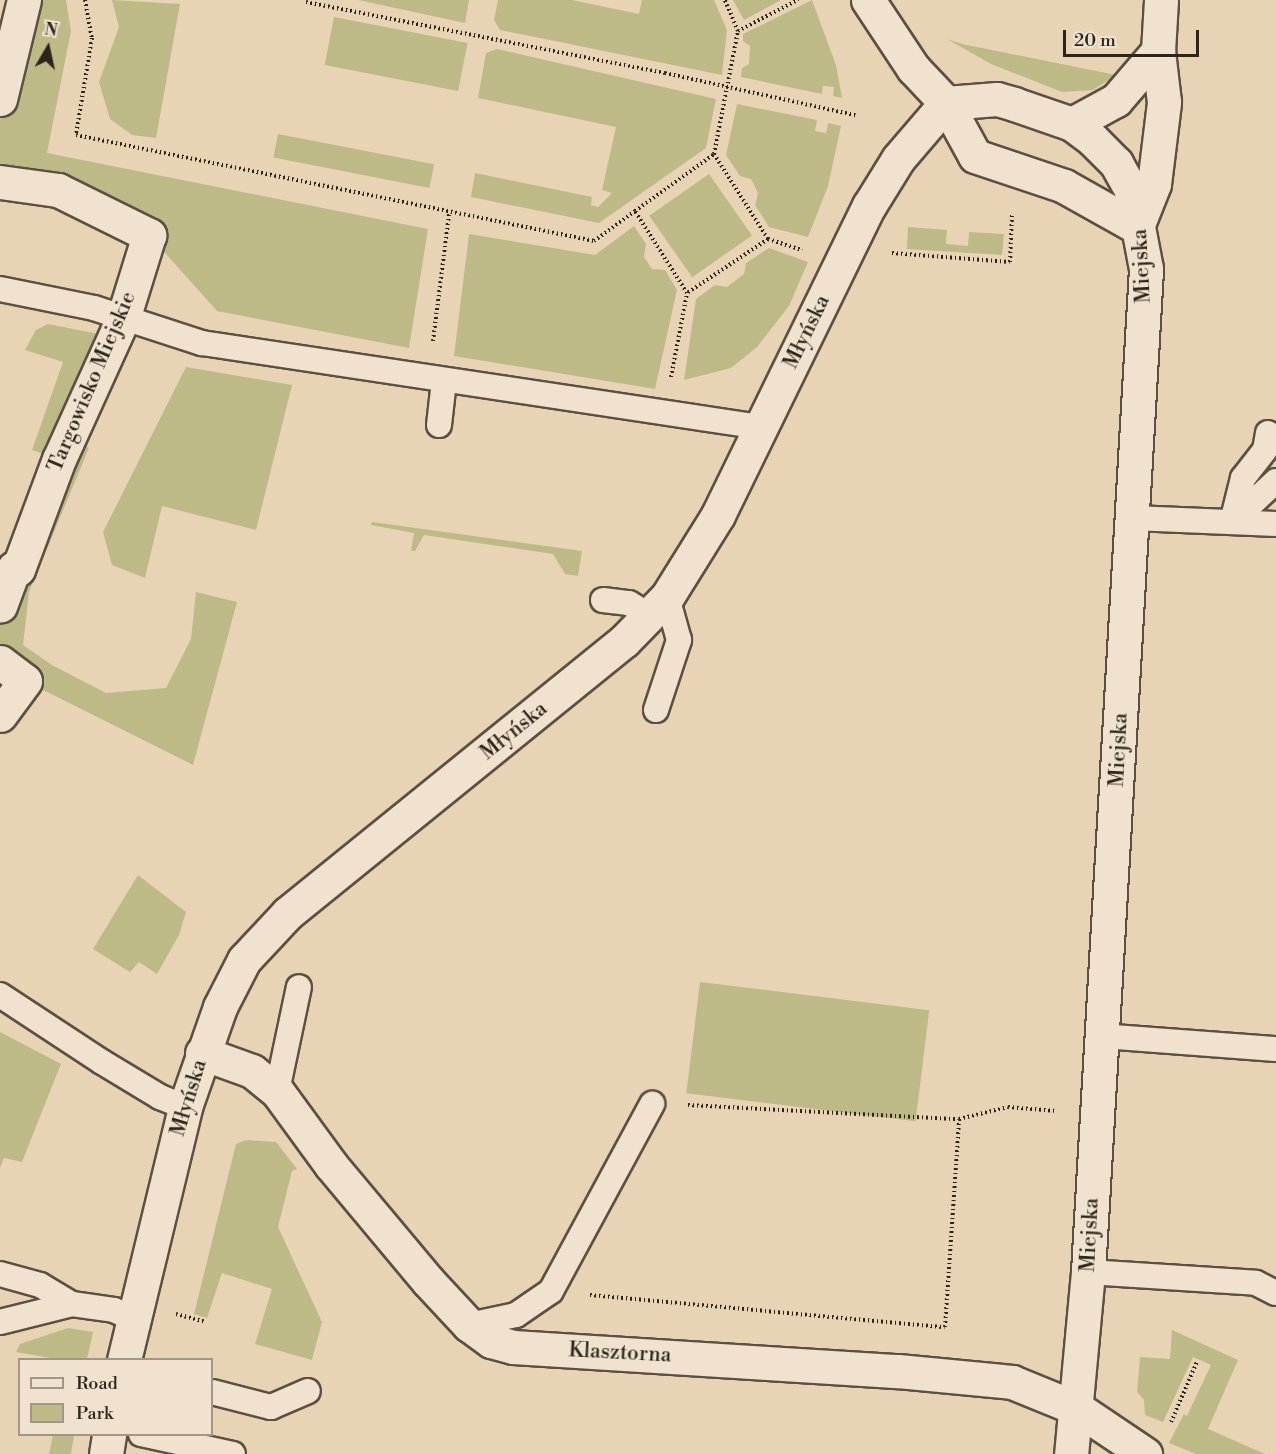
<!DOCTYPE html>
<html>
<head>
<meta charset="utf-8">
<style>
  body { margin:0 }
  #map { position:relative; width:1276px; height:1454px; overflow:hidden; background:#e9d3b5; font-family:"Libre Bodoni",serif }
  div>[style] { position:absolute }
  .green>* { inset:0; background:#beba88; transform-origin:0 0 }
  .path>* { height:4px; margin-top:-2px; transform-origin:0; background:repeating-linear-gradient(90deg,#2c251b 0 1.5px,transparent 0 4.5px) }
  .roads { filter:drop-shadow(2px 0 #5b5042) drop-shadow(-2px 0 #5b5042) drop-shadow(0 2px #5b5042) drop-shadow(0 -2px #5b5042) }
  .lane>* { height:24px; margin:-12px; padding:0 12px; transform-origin:12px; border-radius:12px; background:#f1e2cf }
  .street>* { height:33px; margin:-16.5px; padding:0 16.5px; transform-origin:16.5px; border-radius:16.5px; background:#f1e2cf }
  .secondary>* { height:33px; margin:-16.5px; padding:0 16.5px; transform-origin:16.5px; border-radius:16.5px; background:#f1e2cf }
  span { translate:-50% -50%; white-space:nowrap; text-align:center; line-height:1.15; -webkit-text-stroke:4.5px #f1e2cf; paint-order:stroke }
  .street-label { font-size:21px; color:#2c251b }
  .legend { position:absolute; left:18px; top:1358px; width:195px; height:78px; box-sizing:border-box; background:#f1e2cf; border:2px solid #a29687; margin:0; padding:8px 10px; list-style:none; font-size:18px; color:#2c251b }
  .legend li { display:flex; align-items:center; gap:12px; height:30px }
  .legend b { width:30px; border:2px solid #a29687 }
  .north { position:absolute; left:18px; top:18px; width:60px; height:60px; -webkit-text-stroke:4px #f1e2cf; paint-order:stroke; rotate:9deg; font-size:16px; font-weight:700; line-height:24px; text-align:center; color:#2c251b }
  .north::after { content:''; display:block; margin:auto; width:21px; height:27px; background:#2c251b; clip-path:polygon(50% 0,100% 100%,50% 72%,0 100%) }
  .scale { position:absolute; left:1063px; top:30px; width:136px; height:27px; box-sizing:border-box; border:3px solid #2c251b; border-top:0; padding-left:8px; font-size:18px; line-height:21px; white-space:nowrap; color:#2c251b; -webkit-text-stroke:4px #f1e2cf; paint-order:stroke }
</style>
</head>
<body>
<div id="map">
  <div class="green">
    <i style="clip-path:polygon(24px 0,66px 0,71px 31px,47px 153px,428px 229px,409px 348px,217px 311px,149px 235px,0 182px,0 99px)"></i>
    <i style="clip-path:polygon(112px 0,180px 4px,156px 138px,132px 135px,110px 119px,99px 82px,119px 27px)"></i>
    <i style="clip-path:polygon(358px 0,469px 0,465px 23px)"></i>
    <i style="clip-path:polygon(498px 0,572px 0,639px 14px,642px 0,714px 0,727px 30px,722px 75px,500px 30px,494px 20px)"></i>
    <i style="clip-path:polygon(733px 0,781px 0,744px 20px)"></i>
    <i style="clip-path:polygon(812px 0,836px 65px,842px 98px,833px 96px,834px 87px,823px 86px,822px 94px,741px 77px,742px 68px,749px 64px,750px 46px,743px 41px,743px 34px)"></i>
    <i style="left:334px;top:17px;width:136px;height:49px;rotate:11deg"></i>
    <i style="clip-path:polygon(947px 39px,962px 44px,1116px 75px,1093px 90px,1062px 92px,991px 64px)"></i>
    <i style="clip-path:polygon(497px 49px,716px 99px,706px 148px,599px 223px,471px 197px,475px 173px,592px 197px,591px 205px,598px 207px,612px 193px,602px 190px,616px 127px,478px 98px,486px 53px)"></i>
    <i style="clip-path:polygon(737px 104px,817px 120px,815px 131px,826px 133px,828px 123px,841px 126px,828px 186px,808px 237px,769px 227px,755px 205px,758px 193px,751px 179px,740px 176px,726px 155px)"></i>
    <i style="left:278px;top:134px;width:159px;height:24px;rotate:11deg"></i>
    <i style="left:709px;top:174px;width:75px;height:73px;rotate:55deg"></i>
    <i style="clip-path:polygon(634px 226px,646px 244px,644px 257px,652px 269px,665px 270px,677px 290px,655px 389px,454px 356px,469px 234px,595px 255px)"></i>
    <i style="clip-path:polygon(908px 227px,947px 230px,946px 244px,968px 246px,969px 232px,1004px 234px,1002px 255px,907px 249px)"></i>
    <i style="clip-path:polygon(769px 248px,808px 262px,789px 306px,757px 347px,731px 368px,684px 380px,696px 299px,715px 285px,727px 287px,744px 274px,746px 263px)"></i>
    <i style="clip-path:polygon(48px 324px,114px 337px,70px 435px,89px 448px,29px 592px,23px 645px,52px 665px,106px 693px,166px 688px,191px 639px,196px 592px,237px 602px,193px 765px,25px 681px,0 662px,0 606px,58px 459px,32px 450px,63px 362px,25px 350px,36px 330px)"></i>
    <i style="clip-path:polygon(186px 367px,292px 385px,256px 530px,162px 506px,145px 578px,112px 565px,103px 532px)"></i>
    <i style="clip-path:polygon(372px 522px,582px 551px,578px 576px,565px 574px,553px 554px,424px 535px,415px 551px,411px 551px,414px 533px,371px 525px)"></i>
    <i style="clip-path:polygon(138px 875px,186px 912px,179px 935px,157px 974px,139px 962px,130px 972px,93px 949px)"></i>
    <i style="left:700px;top:982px;width:231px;height:112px;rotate:7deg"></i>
    <i style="clip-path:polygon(0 1032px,61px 1064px,22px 1162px,4px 1158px,0 1168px)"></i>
    <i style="clip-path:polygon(246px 1140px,276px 1142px,297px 1169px,292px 1171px,278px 1227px,322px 1322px,312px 1360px,255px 1344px,272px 1289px,222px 1273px,207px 1318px,194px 1314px,236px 1144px)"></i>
    <i style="clip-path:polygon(68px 1328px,93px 1332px,87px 1359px,56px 1359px,16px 1352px,20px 1344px)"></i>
    <i style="clip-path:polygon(1172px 1330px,1238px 1360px,1208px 1429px,1265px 1454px,1196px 1454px,1169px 1443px,1184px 1414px,1187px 1416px,1211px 1365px,1193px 1357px,1163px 1422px,1145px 1415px,1144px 1400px,1137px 1392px,1140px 1357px,1170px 1359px)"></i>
    <i style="clip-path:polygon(53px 1435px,74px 1435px,71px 1454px,49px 1454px)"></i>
  </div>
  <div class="path">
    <i style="left:85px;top:0;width:39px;rotate:80deg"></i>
    <i style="left:92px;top:38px;width:98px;rotate:99.4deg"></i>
    <i style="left:76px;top:135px;width:529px;rotate:11.56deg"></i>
    <i style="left:594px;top:241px;width:51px;rotate:-36.2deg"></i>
    <i style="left:306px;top:2px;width:366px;rotate:11.2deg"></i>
    <i style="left:665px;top:73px;width:195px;rotate:12.5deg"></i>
    <i style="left:738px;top:31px;width:68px;rotate:-27.3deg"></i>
    <i style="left:714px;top:154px;width:101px;rotate:57.6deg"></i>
    <i style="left:768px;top:239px;width:97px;rotate:146.3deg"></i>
    <i style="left:687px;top:293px;width:97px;rotate:-122.4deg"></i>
    <i style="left:635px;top:211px;width:97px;rotate:-35.8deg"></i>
    <i style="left:714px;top:154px;width:125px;rotate:-79deg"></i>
    <i style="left:738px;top:31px;width:34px;rotate:-113deg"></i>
    <i style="left:768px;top:239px;width:36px;rotate:18deg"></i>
    <i style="left:892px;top:253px;width:118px;rotate:4.4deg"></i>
    <i style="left:1010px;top:262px;width:48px;rotate:-87.6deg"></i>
    <i style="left:433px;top:341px;width:128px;rotate:-82.8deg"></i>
    <i style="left:671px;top:377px;width:86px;rotate:-79.2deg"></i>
    <i style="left:688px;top:1105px;width:271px;rotate:3deg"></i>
    <i style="left:959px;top:1119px;width:50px;rotate:-13.8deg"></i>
    <i style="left:1008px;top:1107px;width:49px;rotate:4.7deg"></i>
    <i style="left:590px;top:1295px;width:356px;rotate:5.2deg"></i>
    <i style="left:945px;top:1327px;width:208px;rotate:-86.1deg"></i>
    <i style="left:176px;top:1314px;width:31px;rotate:15deg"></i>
    <i style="left:1171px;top:1422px;width:65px;rotate:-66.6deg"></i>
  </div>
  <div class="roads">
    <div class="lane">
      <i style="left:0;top:289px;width:96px;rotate:11.4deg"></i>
      <i style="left:94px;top:308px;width:114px;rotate:18deg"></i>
      <i style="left:202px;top:343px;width:565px;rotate:8.55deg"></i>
      <i style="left:439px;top:425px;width:44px;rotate:-83.5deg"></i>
      <i style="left:1268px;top:433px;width:17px;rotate:100deg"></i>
      <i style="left:1265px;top:450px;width:36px;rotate:128deg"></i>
      <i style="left:1243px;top:478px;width:45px;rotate:104deg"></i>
      <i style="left:1232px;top:522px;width:60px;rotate:-43deg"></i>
      <i style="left:1133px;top:518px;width:143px;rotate:2.4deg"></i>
      <i style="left:603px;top:600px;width:26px;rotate:7deg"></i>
      <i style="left:629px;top:603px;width:25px;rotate:32deg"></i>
      <i style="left:656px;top:710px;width:74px;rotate:-71.8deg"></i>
      <i style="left:679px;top:640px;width:45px;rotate:-105.6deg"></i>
      <i style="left:0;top:995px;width:122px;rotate:33.3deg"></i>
      <i style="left:102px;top:1062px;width:68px;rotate:31.1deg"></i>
      <i style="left:160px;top:1097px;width:27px;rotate:22deg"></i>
      <i style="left:1102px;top:1036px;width:174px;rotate:4.3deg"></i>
      <i style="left:277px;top:1091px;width:106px;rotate:-78.1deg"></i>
      <i style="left:1088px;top:1272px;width:168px;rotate:3.7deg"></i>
      <i style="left:1256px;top:1283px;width:22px;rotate:27deg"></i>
      <i style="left:0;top:1274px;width:41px;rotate:15.4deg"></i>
      <i style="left:40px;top:1285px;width:37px;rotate:31deg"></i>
      <i style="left:72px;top:1304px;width:42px;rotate:8.1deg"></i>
      <i style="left:114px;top:1310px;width:21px;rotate:25deg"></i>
      <i style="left:0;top:1322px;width:74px;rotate:-14deg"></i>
      <i style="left:469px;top:1325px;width:48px;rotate:-12deg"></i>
      <i style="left:516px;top:1315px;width:42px;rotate:-34.4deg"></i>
      <i style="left:551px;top:1291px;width:213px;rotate:-61.6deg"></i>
      <i style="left:212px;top:1392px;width:61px;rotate:14.3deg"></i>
      <i style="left:271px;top:1407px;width:40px;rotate:-23.4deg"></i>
      <i style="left:141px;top:1434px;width:94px;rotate:12.3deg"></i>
    </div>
    <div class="street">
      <i style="left:0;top:99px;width:102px;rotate:-76.4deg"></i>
      <i style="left:0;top:182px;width:59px;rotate:7.9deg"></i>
      <i style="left:58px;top:190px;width:102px;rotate:26.3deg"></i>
      <i style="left:149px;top:235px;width:85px;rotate:107.2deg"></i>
      <i style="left:124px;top:316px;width:157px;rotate:114.4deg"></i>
      <i style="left:59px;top:459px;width:117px;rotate:110.4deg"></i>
      <i style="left:18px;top:569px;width:4px;rotate:-166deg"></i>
      <i style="left:14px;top:568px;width:40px;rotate:110.2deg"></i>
      <i style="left:0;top:662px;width:31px;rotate:37deg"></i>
      <i style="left:25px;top:681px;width:42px;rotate:126.3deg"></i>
      <i style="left:202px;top:1053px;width:53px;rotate:19.8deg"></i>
      <i style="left:252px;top:1071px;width:32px;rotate:39deg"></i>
      <i style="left:277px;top:1091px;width:92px;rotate:53.9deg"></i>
      <i style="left:331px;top:1165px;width:151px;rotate:50.1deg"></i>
      <i style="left:428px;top:1281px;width:60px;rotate:47deg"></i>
      <i style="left:469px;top:1325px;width:27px;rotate:36deg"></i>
      <i style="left:491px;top:1341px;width:23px;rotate:15deg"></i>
      <i style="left:513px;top:1347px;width:386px;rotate:3.6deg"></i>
      <i style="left:898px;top:1371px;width:115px;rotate:5.5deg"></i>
      <i style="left:1012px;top:1382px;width:71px;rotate:22.2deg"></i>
      <i style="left:1078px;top:1409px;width:81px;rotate:33.9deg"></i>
      <i style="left:124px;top:1360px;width:260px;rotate:-76.4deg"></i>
      <i style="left:185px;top:1107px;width:106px;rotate:-70.7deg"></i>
      <i style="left:220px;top:1007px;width:53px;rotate:-62.9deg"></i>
      <i style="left:244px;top:960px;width:64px;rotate:-46.9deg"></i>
      <i style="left:288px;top:913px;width:432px;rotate:-39deg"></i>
      <i style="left:624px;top:641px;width:62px;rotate:-45.7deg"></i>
      <i style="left:667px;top:597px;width:97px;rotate:-58.1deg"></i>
      <i style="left:718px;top:515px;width:344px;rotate:-64deg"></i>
      <i style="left:869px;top:206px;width:55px;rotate:-58.3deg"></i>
      <i style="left:898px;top:159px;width:74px;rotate:-49.4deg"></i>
      <i style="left:106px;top:1454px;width:20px;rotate:-81deg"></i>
    </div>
    <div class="secondary">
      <i style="left:868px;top:0;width:82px;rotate:56.5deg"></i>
      <i style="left:913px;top:68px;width:48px;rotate:46.7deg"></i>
      <i style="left:946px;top:103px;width:60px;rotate:61.3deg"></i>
      <i style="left:975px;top:156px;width:94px;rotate:18.6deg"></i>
      <i style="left:1064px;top:186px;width:84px;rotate:29.3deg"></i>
      <i style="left:946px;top:103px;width:51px;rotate:-4.5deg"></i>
      <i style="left:997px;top:99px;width:18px;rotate:16deg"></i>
      <i style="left:1014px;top:104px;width:61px;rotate:19deg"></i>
      <i style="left:1072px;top:124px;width:26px;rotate:37deg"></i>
      <i style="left:1093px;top:140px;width:33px;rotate:45deg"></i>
      <i style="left:1116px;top:163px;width:31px;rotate:61deg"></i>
      <i style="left:1131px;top:190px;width:80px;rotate:79.2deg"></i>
      <i style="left:1146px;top:269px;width:1005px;rotate:93.31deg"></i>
      <i style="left:1088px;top:1272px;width:183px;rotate:95.3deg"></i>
      <i style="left:1072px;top:124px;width:50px;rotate:-28.6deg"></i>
      <i style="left:1116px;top:100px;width:65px;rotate:-49.4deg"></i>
      <i style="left:1137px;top:227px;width:46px;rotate:-68.4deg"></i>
      <i style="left:1154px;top:184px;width:83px;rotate:-83deg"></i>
      <i style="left:1164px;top:102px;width:51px;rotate:-96.7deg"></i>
      <i style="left:1158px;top:51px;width:51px;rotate:-86.6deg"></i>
    </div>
  </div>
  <div class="street-label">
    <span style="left:1142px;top:266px;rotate:-93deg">Miejska</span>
    <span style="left:807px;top:332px;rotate:-64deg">Młyńska</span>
    <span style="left:92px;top:382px;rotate:-67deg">Targowisko Miejskie</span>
    <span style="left:514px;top:731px;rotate:-39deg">Młyńska</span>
    <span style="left:1119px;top:750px;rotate:-87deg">Miejska</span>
    <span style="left:189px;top:1098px;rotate:-73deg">Młyńska</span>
    <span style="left:1090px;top:1235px;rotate:-87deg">Miejska</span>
    <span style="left:620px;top:1353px;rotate:3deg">Klasztorna</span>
  </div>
  <ul class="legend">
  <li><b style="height:8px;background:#f1e2cf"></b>Road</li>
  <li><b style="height:16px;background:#beba88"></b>Park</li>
  </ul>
  <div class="north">N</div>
  <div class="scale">20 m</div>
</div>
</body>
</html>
